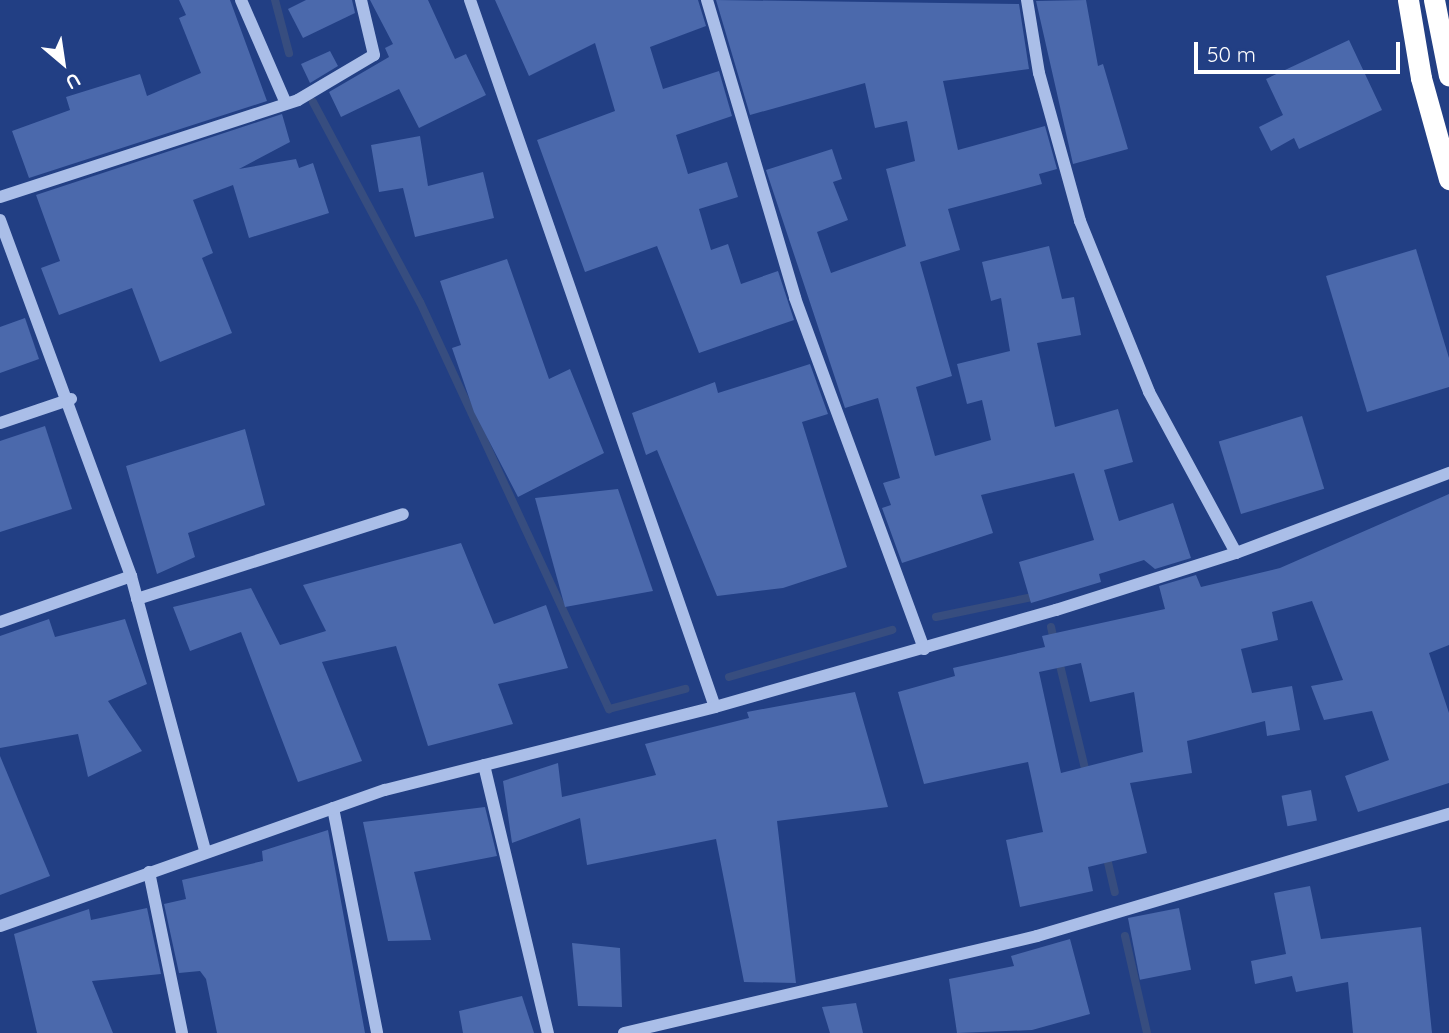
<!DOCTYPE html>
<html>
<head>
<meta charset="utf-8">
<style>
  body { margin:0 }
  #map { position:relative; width:1449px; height:1033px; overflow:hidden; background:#223f84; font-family:Quicksand,sans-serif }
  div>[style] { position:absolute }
  .stream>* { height:8px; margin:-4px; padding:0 4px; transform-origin:4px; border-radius:4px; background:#374d7f }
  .building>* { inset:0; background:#4b69ac; transform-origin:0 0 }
  .minor>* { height:12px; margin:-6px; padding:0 6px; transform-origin:6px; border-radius:6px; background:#aabee8 }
  .highway>* { height:21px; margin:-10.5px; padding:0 10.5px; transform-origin:10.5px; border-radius:10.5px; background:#fff }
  span { translate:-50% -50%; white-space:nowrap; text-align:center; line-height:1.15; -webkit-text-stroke:5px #223f84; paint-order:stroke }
  .north { position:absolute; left:28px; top:28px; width:70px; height:70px; -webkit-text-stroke:5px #223f84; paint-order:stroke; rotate:151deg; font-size:19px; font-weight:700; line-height:28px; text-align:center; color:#fff }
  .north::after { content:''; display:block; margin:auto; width:24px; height:32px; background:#fff; clip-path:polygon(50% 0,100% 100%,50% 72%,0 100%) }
  .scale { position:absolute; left:1194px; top:42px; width:206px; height:32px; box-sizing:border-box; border:4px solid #fff; border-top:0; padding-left:9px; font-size:21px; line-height:24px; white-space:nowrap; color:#fff; -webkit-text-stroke:5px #223f84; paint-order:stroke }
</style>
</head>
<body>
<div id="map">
  <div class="stream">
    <i style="left:275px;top:0;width:55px;rotate:75.2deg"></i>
    <i style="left:313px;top:102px;width:227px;rotate:61.9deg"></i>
    <i style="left:420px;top:302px;width:449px;rotate:65.1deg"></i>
    <i style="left:609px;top:709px;width:79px;rotate:-14.7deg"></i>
    <i style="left:936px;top:617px;width:99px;rotate:-11.7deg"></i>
    <i style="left:1051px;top:627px;width:17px;rotate:77deg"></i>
    <i style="left:1058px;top:657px;width:123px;rotate:76.4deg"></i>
    <i style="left:729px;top:677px;width:170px;rotate:-16.1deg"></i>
    <i style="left:1106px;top:854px;width:39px;rotate:77deg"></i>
    <i style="left:1125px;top:936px;width:99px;rotate:77.2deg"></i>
  </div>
  <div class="building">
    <i style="clip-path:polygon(179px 0,230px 0,267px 101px,29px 178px,12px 131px,70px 110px,66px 97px,140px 74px,147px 96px,201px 73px,179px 18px,186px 15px)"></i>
    <i style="clip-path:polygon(306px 0,352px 0,355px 13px,303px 38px,288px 9px)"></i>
    <i style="clip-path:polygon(370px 0,428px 0,455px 59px,466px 54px,486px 95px,419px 128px,399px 89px,341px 117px,329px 92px,389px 57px,385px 48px,393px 44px)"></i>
    <i style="clip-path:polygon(495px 0,698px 0,706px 26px,650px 47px,663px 89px,719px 71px,732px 116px,676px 135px,688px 174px,727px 162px,738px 197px,699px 209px,711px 250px,728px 244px,741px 284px,778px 271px,794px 320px,699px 353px,657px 246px,585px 272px,537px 140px,615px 111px,595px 43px,529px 76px)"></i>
    <i style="clip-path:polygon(716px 0,1019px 4px,1029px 69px,943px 81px,958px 150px,1045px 126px,1057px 169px,1039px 174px,1042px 184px,948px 209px,960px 250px,920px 262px,952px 376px,916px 387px,935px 456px,991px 440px,982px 400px,967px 404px,957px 364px,1010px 351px,1001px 298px,991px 301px,982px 262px,1049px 246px,1062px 299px,1074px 297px,1081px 335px,1037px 343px,1055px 427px,1118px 409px,1133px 462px,1104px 470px,1119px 521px,1173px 503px,1191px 558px,1155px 569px,1144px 560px,1099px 574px,1101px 582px,1031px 603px,1019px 562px,1094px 540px,1074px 473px,981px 495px,993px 533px,902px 563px,882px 508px,891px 505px,883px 483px,900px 478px,878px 398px,845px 408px,766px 170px,832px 149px,842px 179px,833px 182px,848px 220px,817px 232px,831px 273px,906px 246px,886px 169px,915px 161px,907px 121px,875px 128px,865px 83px,750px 115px)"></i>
    <i style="clip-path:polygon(1086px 0,1098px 66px,1103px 64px,1128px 149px,1073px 164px,1036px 1px)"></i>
    <i style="clip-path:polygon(1349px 40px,1382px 110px,1299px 149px,1294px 138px,1271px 151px,1259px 127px,1283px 115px,1266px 79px)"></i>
    <i style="clip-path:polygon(330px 51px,338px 66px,310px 83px,301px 64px)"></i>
    <i style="clip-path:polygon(282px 114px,290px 142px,239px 169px,296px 159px,299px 168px,313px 163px,329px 213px,249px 238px,233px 185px,193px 200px,213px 253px,202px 258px,232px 333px,160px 362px,132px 288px,59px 315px,41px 268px,60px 261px,36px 195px)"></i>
    <i style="clip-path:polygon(420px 136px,428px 186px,483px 172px,494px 218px,415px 237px,403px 188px,379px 192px,371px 145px)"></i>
    <i style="clip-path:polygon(1416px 249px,1449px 358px,1449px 387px,1367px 412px,1326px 276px)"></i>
    <i style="clip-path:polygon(507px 259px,549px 379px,570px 369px,604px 453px,518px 497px,474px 412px,452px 348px,461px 345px,440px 281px)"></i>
    <i style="clip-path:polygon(25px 318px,39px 359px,0 373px,0 327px)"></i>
    <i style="clip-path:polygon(810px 364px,828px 414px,802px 422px,847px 567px,783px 588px,717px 596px,657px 450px,646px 455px,632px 413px,715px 382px,718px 393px)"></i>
    <i style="left:1302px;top:416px;width:76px;height:87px;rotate:73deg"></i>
    <i style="clip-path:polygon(45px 426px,72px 509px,0 532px,0 441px)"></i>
    <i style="clip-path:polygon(245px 429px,265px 505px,188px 533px,195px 557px,157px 574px,126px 466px)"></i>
    <i style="clip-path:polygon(618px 489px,653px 591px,565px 607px,535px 498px)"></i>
    <i style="clip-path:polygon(evenodd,1449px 494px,1449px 645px,1429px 653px,1449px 713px,1449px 783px,1358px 812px,1345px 776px,1389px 760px,1372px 711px,1324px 720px,1311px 686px,1343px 680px,1312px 601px,1272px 612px,1278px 640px,1241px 649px,1252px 693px,1292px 686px,1300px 730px,1267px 736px,1265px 721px,1187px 741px,1192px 773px,1130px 783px,1147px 853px,1088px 867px,1093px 891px,1020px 907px,1006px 840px,1043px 832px,1028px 762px,924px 784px,898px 692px,955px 676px,953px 668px,1045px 647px,1042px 636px,1165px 609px,1159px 586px,1196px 575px,1201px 587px,1280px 568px,1449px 494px,1081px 663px,1090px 702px,1134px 692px,1143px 752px,1061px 773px,1039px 672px,1081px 663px)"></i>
    <i style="clip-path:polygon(461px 543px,494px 624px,546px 605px,568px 668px,498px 684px,513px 724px,428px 746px,396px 646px,322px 662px,362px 761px,298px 782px,241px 632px,190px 651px,173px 607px,251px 588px,280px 645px,326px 631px,303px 585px)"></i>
    <i style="clip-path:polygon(49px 619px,55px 637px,125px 619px,147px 684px,108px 701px,142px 751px,88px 777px,78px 734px,0 748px,0 636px)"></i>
    <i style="clip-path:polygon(855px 692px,888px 807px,777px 821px,796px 983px,744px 982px,716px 839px,587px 865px,580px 818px,512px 843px,503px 781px,558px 763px,562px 797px,656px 775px,645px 744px,749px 718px,747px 712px)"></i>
    <i style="clip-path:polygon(0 756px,50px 876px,0 895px)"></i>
    <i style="left:1311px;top:790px;width:31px;height:30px;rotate:79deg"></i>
    <i style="clip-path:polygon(485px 807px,497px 856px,414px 872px,431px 940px,388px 941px,363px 822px)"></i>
    <i style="clip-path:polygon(328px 830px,365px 1033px,217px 1033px,206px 979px,200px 971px,179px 973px,164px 904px,186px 899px,182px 880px,263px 861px,262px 851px)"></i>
    <i style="clip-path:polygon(1310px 886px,1321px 939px,1421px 927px,1432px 1033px,1353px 1033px,1348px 982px,1296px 992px,1292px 976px,1255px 984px,1251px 961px,1286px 954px,1274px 893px)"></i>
    <i style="clip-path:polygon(147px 908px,161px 974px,92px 981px,113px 1033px,37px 1033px,14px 934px,89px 909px,91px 920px)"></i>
    <i style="left:1179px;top:908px;width:63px;height:52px;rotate:79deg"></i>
    <i style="clip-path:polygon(1070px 939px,1090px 1014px,1032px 1030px,957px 1033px,949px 979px,1014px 966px,1011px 956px)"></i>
    <i style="clip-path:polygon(572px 943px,620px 948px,622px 1007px,578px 1006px)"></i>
    <i style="clip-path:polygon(522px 996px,534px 1033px,463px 1033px,459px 1011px)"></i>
    <i style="clip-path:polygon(856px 1003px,863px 1033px,830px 1033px,822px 1007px)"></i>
  </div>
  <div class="minor">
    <i style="left:241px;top:0;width:110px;rotate:66.5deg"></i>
    <i style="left:470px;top:0;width:748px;rotate:70.89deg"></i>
    <i style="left:707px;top:0;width:311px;rotate:73.5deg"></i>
    <i style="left:795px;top:298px;width:374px;rotate:69.8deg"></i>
    <i style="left:1027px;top:0;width:74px;rotate:80.7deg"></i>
    <i style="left:1039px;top:73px;width:154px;rotate:74.5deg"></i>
    <i style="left:1080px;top:221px;width:184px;rotate:68deg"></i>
    <i style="left:1149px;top:392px;width:183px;rotate:61.6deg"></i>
    <i style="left:0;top:197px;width:313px;rotate:-18deg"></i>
    <i style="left:298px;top:100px;width:88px;rotate:-30.6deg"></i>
    <i style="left:374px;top:55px;width:57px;rotate:-103.3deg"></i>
    <i style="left:0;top:220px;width:379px;rotate:69.8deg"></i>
    <i style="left:131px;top:576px;width:284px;rotate:74.9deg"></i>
    <i style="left:0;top:423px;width:75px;rotate:-18.7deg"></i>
    <i style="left:137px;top:599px;width:279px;rotate:-17.7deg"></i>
    <i style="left:0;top:622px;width:139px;rotate:-19.3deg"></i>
    <i style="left:484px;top:765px;width:276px;rotate:76.6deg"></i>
    <i style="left:333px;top:808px;width:229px;rotate:78.9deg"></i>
    <i style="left:149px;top:872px;width:164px;rotate:78.4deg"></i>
    <i style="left:0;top:926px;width:408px;rotate:-19.5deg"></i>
    <i style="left:385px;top:790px;width:340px;rotate:-14.1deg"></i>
    <i style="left:715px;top:707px;width:355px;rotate:-15.9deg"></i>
    <i style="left:1056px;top:610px;width:189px;rotate:-17.6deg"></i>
    <i style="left:1236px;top:553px;width:228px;rotate:-20.6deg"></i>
    <i style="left:624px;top:1033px;width:424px;rotate:-13.2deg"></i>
    <i style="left:1037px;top:936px;width:430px;rotate:-16.5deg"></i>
  </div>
  <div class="highway">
    <i style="left:1408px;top:0;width:79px;rotate:80.5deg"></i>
    <i style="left:1421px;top:78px;width:105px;rotate:74.5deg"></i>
    <i style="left:1434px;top:0;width:77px;rotate:78.8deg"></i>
  </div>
  <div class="north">U</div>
  <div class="scale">50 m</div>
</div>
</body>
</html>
